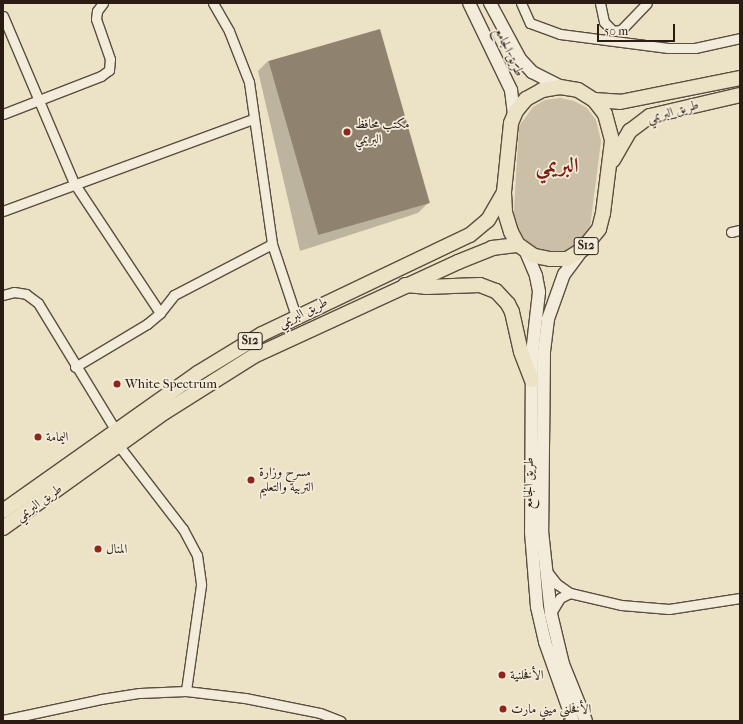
<!DOCTYPE html>
<html>
<head>
<meta charset="utf-8">
<style>
  body { margin:0 }
  #map { position:relative; width:743px; height:724px; overflow:hidden; background:#ece2c6; font-family:"IM FELL French Canon",Amiri,serif }
  div>[style] { position:absolute }
  .green>* { inset:0; background:#cbc0a7 }
  .shadow>* { inset:0; background:#0003 }
  .building>* { inset:0; background:#8f8370; transform-origin:0 0 }
  .roads { filter:drop-shadow(1px 0 #5a4e3f) drop-shadow(-1px 0 #5a4e3f) drop-shadow(0 1px #5a4e3f) drop-shadow(0 -1px #5a4e3f) }
  .minor>* { height:9px; margin:-4.5px; padding:0 4.5px; transform-origin:4.5px; border-radius:4.5px; background:#f3ecda }
  .secondary>* { height:12px; margin:-6px; padding:0 6px; transform-origin:6px; border-radius:6px; background:#f3ecda }
  .primary>* { height:14px; margin:-7px; padding:0 7px; transform-origin:7px; border-radius:7px; background:#ece2c6 }
  .dots>* { width:11px; height:11px; translate:-50% -50%; box-sizing:border-box; border:2px solid #f3ecda; border-radius:50% }
  span { translate:-50% -50%; white-space:nowrap; text-align:center; line-height:1.15; -webkit-text-stroke:3.5px #f3ecda; paint-order:stroke }
  .shield-label span { padding:1px 3px; background:#f3ecda; border:1px solid; border-radius:3px; -webkit-text-stroke-width:0 }
  .shield-label { font-size:12px; color:#2a1c12; font-weight:700 }
  .street-label { font-size:13px; color:#2a1c12 }
  .poi-label { font-size:13px; color:#2a1c12 }
  .left { translate:0 -50%; text-align:left }
  .town-label { font-size:21px; color:#7a1f14; font-weight:700 }
  .frame { position:absolute; inset:0; border:4px solid #2a1c12; pointer-events:none }
  .scale { position:absolute; left:597px; top:24px; width:78px; height:18px; box-sizing:border-box; border:2px solid #2a1c12; border-top:0; padding-left:5px; font-size:12px; line-height:14px; white-space:nowrap; color:#2a1c12; -webkit-text-stroke:3px #f3ecda; paint-order:stroke }
</style>
</head>
<body>
<div id="map">
  <div class="green">
    <i style="clip-path:polygon(560px 98px,574px 101px,587px 108px,596px 120px,601px 141px,590px 227px,578px 244px,565px 251px,550px 254px,536px 251px,520px 239px,513px 226px,519px 126px,533px 107px,545px 100px)"></i>
  </div>
  <div class="shadow">
    <i style="clip-path:polygon(268px 61px,428px 203px,418px 213px,300px 251px,258px 71px)"></i>
  </div>
  <div class="building">
    <i style="left:380px;top:29px;width:181px;height:116px;rotate:74deg"></i>
  </div>
  <div class="roads">
    <div class="minor">
      <i style="left:213px;top:3px;width:32px;rotate:60deg"></i>
      <i style="left:229px;top:31px;width:55px;rotate:68.6deg"></i>
      <i style="left:249px;top:82px;width:164px;rotate:81.9deg"></i>
      <i style="left:272px;top:244px;width:76px;rotate:71.6deg"></i>
      <i style="left:521px;top:3px;width:22px;rotate:66deg"></i>
      <i style="left:530px;top:23px;width:32px;rotate:20deg"></i>
      <i style="left:560px;top:34px;width:109px;rotate:7.4deg"></i>
      <i style="left:668px;top:48px;width:27px"></i>
      <i style="left:695px;top:48px;width:46px;rotate:-12.5deg"></i>
      <i style="left:600px;top:3px;width:19px;rotate:78deg"></i>
      <i style="left:604px;top:22px;width:13px;rotate:45deg"></i>
      <i style="left:613px;top:31px;width:8px;rotate:-7deg"></i>
      <i style="left:621px;top:30px;width:37px;rotate:-46deg"></i>
      <i style="left:3px;top:16px;width:181px;rotate:67deg"></i>
      <i style="left:74px;top:183px;width:156px;rotate:56.5deg"></i>
      <i style="left:3px;top:114px;width:105px;rotate:-21.2deg"></i>
      <i style="left:101px;top:76px;width:10px;rotate:-37deg"></i>
      <i style="left:109px;top:70px;width:11px;rotate:-85deg"></i>
      <i style="left:110px;top:59px;width:42px;rotate:-109.3deg"></i>
      <i style="left:96px;top:19px;width:8px;rotate:-83deg"></i>
      <i style="left:97px;top:11px;width:10px;rotate:-53deg"></i>
      <i style="left:3px;top:211px;width:266px;rotate:-20.2deg"></i>
      <i style="left:731px;top:232px;width:9px;rotate:-13deg"></i>
      <i style="left:3px;top:295px;width:11px;rotate:-15deg"></i>
      <i style="left:14px;top:292px;width:12px;rotate:9deg"></i>
      <i style="left:26px;top:294px;width:15px;rotate:37deg"></i>
      <i style="left:38px;top:303px;width:150px;rotate:58.6deg"></i>
      <i style="left:75px;top:367px;width:84px;rotate:-30.8deg"></i>
      <i style="left:147px;top:324px;width:17px;rotate:-40deg"></i>
      <i style="left:160px;top:313px;width:23px;rotate:-52deg"></i>
      <i style="left:174px;top:295px;width:110px;rotate:-27.5deg"></i>
      <i style="left:119px;top:446px;width:105px;rotate:52.4deg"></i>
      <i style="left:183px;top:529px;width:30px;rotate:62deg"></i>
      <i style="left:197px;top:555px;width:30px;rotate:82deg"></i>
      <i style="left:201px;top:585px;width:107px;rotate:98.1deg"></i>
      <i style="left:546px;top:570px;width:18px;rotate:52deg"></i>
      <i style="left:557px;top:584px;width:16px;rotate:35deg"></i>
      <i style="left:570px;top:593px;width:52px;rotate:13.2deg"></i>
      <i style="left:621px;top:605px;width:48px;rotate:4.8deg"></i>
      <i style="left:669px;top:609px;width:72px;rotate:-8.8deg"></i>
      <i style="left:551px;top:613px;width:17px;rotate:-59deg"></i>
      <i style="left:560px;top:598px;width:11px;rotate:-27deg"></i>
      <i style="left:3px;top:720px;width:100px;rotate:-12.1deg"></i>
      <i style="left:101px;top:699px;width:39px;rotate:-9deg"></i>
      <i style="left:140px;top:693px;width:46px;rotate:-2.5deg"></i>
      <i style="left:186px;top:691px;width:59px;rotate:6.8deg"></i>
      <i style="left:245px;top:698px;width:76px;rotate:11.3deg"></i>
      <i style="left:320px;top:713px;width:22px;rotate:21deg"></i>
    </div>
    <div class="secondary">
      <i style="left:469px;top:3px;width:97px;rotate:64.2deg"></i>
      <i style="left:511px;top:90px;width:26px;rotate:83deg"></i>
      <i style="left:490px;top:3px;width:64px;rotate:61.8deg"></i>
      <i style="left:520px;top:59px;width:18px;rotate:47deg"></i>
      <i style="left:532px;top:72px;width:34px;rotate:27deg"></i>
      <i style="left:526px;top:252px;width:26px;rotate:67deg"></i>
      <i style="left:536px;top:276px;width:16px;rotate:79deg"></i>
      <i style="left:539px;top:292px;width:61px;rotate:96.5deg"></i>
      <i style="left:532px;top:353px;width:179px;rotate:90.3deg"></i>
      <i style="left:531px;top:532px;width:75px;rotate:85.4deg"></i>
      <i style="left:537px;top:607px;width:36px;rotate:77deg"></i>
      <i style="left:545px;top:642px;width:84px;rotate:70.5deg"></i>
      <i style="left:580px;top:253px;width:26px;rotate:127deg"></i>
      <i style="left:564px;top:274px;width:48px;rotate:109.6deg"></i>
      <i style="left:548px;top:319px;width:34px;rotate:97deg"></i>
      <i style="left:544px;top:353px;width:178px;rotate:90.6deg"></i>
      <i style="left:542px;top:531px;width:83px;rotate:83.8deg"></i>
      <i style="left:551px;top:614px;width:51px;rotate:76.5deg"></i>
      <i style="left:563px;top:664px;width:61px;rotate:68deg"></i>
    </div>
    <div class="primary">
      <i style="left:560px;top:87px;width:18px;rotate:9deg"></i>
      <i style="left:578px;top:90px;width:19px;rotate:32deg"></i>
      <i style="left:594px;top:100px;width:18px;rotate:52deg"></i>
      <i style="left:605px;top:114px;width:28px;rotate:75deg"></i>
      <i style="left:612px;top:141px;width:73px;rotate:97.1deg"></i>
      <i style="left:603px;top:213px;width:16px;rotate:104deg"></i>
      <i style="left:599px;top:229px;width:26px;rotate:129deg"></i>
      <i style="left:583px;top:249px;width:19px;rotate:148deg"></i>
      <i style="left:567px;top:259px;width:17px;rotate:180deg"></i>
      <i style="left:550px;top:259px;width:16px;rotate:-169deg"></i>
      <i style="left:534px;top:256px;width:19px;rotate:-145deg"></i>
      <i style="left:518px;top:245px;width:15px;rotate:-118deg"></i>
      <i style="left:511px;top:232px;width:21px;rotate:-107deg"></i>
      <i style="left:505px;top:212px;width:20px;rotate:-93deg"></i>
      <i style="left:504px;top:192px;width:69px;rotate:-84.2deg"></i>
      <i style="left:511px;top:123px;width:13px;rotate:-67deg"></i>
      <i style="left:516px;top:111px;width:16px;rotate:-50deg"></i>
      <i style="left:526px;top:99px;width:18px;rotate:-29deg"></i>
      <i style="left:542px;top:90px;width:18px;rotate:-9deg"></i>
      <i style="left:594px;top:100px;width:26px;rotate:4deg"></i>
      <i style="left:620px;top:102px;width:122px;rotate:-11.3deg"></i>
      <i style="left:613px;top:160px;width:34px;rotate:-60deg"></i>
      <i style="left:630px;top:131px;width:25px;rotate:-37deg"></i>
      <i style="left:650px;top:116px;width:92px;rotate:-13.1deg"></i>
      <i style="left:405px;top:285px;width:21px;rotate:5deg"></i>
      <i style="left:426px;top:287px;width:54px;rotate:-2.1deg"></i>
      <i style="left:480px;top:285px;width:17px;rotate:21deg"></i>
      <i style="left:496px;top:291px;width:18px;rotate:47deg"></i>
      <i style="left:508px;top:304px;width:9px;rotate:63deg"></i>
      <i style="left:512px;top:312px;width:41px;rotate:77.3deg"></i>
      <i style="left:521px;top:352px;width:30px;rotate:69deg"></i>
      <i style="left:3px;top:511px;width:239px;rotate:-35.3deg"></i>
      <i style="left:198px;top:373px;width:75px;rotate:-31.4deg"></i>
      <i style="left:262px;top:334px;width:230px;rotate:-25.5deg"></i>
      <i style="left:470px;top:235px;width:23px;rotate:-40deg"></i>
      <i style="left:488px;top:220px;width:32px;rotate:-60deg"></i>
      <i style="left:3px;top:528px;width:199px;rotate:-35.6deg"></i>
      <i style="left:165px;top:412px;width:105px;rotate:-32.2deg"></i>
      <i style="left:254px;top:356px;width:225px;rotate:-24.7deg"></i>
      <i style="left:458px;top:262px;width:37px;rotate:-22deg"></i>
      <i style="left:492px;top:248px;width:26px;rotate:-7deg"></i>
    </div>
  </div>
  <div class="dots">
    <i style="left:347px;top:132px;background:#8f2418"></i>
    <i style="left:117px;top:384px;background:#8f2418"></i>
    <i style="left:38px;top:437px;background:#8f2418"></i>
    <i style="left:251px;top:480px;background:#8f2418"></i>
    <i style="left:98px;top:549px;background:#8f2418"></i>
    <i style="left:502px;top:675px;background:#8f2418"></i>
    <i style="left:503px;top:709px;background:#8f2418"></i>
  </div>
  <div class="shield-label">
    <span style="left:586px;top:246px">S12</span>
    <span style="left:250px;top:341px">S12</span>
  </div>
  <div class="street-label">
    <span style="left:509px;top:52px;rotate:65deg">طريق الجامع</span>
    <span style="left:673px;top:112px;rotate:-16deg">طريق البريمي</span>
    <span style="left:303px;top:313px;rotate:-26deg">طريق البريمي</span>
    <span style="left:529px;top:483px;rotate:-89deg">طريق الجامع</span>
    <span style="left:39px;top:503px;rotate:-35deg">طريق البريمي</span>
  </div>
  <div class="poi-label">
    <span class="left" style="left:355px;top:132px">مكتب محافظ<br>البريمي</span>
    <span class="left" style="left:125px;top:384px">White Spectrum</span>
    <span class="left" style="left:46px;top:437px">اليمامة</span>
    <span class="left" style="left:259px;top:480px">مسرح وزارة<br>التربية والتعليم</span>
    <span class="left" style="left:106px;top:549px">المنال</span>
    <span class="left" style="left:510px;top:675px">الأفخلنية</span>
    <span class="left" style="left:511px;top:709px">الأفخلني ميني مارت</span>
  </div>
  <div class="town-label">
    <span style="left:557px;top:165px">البريمي</span>
  </div>
  <div class="frame"></div>
  <div class="scale">50 m</div>
</div>
</body>
</html>
